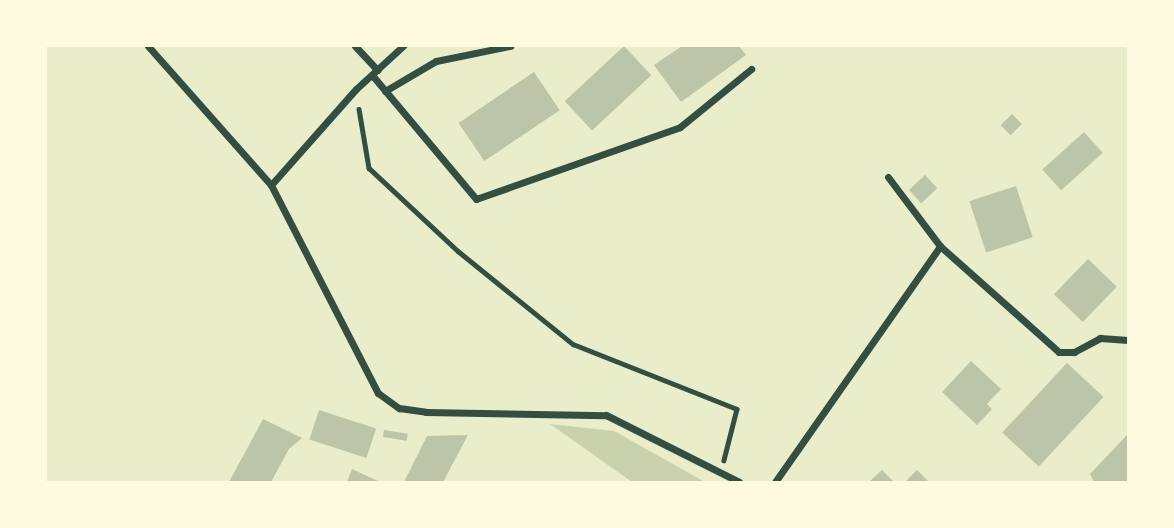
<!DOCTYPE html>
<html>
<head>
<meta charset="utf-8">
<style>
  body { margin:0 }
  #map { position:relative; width:1174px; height:528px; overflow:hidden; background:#e9edc9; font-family:"Archivo Narrow",sans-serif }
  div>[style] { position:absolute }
  .green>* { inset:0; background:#cad2ad }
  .building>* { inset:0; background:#bcc5a7; transform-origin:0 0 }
  .path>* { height:4.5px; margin:-2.25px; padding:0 2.25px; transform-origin:2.25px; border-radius:2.25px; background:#344e41 }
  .minor>* { height:7px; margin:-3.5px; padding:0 3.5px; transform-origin:3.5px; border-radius:3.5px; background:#344e41 }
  span { translate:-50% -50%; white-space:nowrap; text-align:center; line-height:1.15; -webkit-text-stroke:7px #fefae0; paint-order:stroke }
  .frame { position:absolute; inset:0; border:47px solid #fefae0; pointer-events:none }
</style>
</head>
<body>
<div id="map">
  <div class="green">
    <i style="clip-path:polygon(550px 424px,614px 431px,705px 482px,632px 482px)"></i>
  </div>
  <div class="building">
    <i style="left:624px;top:46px;width:40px;height:81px;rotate:47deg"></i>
    <i style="clip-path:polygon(682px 46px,739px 46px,746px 55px,681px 102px,654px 65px)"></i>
    <i style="left:534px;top:72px;width:46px;height:91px;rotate:56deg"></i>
    <i style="left:1012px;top:114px;width:14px;height:16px;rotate:45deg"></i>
    <i style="left:1084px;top:132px;width:28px;height:56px;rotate:48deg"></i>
    <i style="left:925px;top:175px;width:18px;height:22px;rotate:47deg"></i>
    <i style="left:1016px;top:186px;width:54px;height:49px;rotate:72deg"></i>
    <i style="left:1088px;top:259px;width:40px;height:49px;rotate:44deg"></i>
    <i style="clip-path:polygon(971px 361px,1001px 389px,987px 404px,992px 409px,977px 425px,942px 392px)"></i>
    <i style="left:1067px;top:363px;width:50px;height:95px;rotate:43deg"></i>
    <i style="left:319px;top:410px;width:60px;height:31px;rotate:18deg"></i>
    <i style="clip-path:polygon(263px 419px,302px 438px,289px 449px,271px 482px,229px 482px)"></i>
    <i style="left:384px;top:430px;width:24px;height:7px;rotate:9deg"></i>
    <i style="clip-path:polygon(1128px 434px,1128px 482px,1094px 482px,1090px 474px)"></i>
    <i style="clip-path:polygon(468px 435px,443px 482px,404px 482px,427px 436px)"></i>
    <i style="clip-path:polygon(352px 469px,380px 482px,347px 482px)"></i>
    <i style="clip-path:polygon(882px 470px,894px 482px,869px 482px)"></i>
    <i style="clip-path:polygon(917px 470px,929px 482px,905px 482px)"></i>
  </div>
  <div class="path">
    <i style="left:359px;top:109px;width:60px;rotate:80.4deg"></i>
    <i style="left:369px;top:168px;width:122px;rotate:43deg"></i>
    <i style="left:458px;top:251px;width:148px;rotate:39deg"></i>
    <i style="left:573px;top:344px;width:176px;rotate:21.6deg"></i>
    <i style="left:737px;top:409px;width:53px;rotate:104.3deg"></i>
  </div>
  <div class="minor">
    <i style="left:148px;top:46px;width:186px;rotate:48.5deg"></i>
    <i style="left:271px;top:185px;width:234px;rotate:62.8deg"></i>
    <i style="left:378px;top:393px;width:26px;rotate:36deg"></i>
    <i style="left:399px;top:408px;width:27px;rotate:8deg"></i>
    <i style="left:426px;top:412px;width:180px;rotate:1deg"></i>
    <i style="left:606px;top:415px;width:149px;rotate:26.7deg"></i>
    <i style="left:355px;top:46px;width:33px;rotate:47deg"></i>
    <i style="left:372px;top:75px;width:162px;rotate:50deg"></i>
    <i style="left:476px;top:199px;width:216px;rotate:-19.4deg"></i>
    <i style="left:680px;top:127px;width:92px;rotate:-39.2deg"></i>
    <i style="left:385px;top:91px;width:59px;rotate:-30.5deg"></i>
    <i style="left:436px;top:61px;width:76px;rotate:-11.5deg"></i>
    <i style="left:888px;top:177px;width:86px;rotate:53deg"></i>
    <i style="left:940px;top:246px;width:159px;rotate:41.7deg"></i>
    <i style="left:1059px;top:352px;width:15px"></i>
    <i style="left:1074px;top:352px;width:30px;rotate:-28deg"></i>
    <i style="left:1100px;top:338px;width:28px;rotate:4deg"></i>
    <i style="left:271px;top:185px;width:128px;rotate:-48.5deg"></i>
    <i style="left:356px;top:89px;width:64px;rotate:-42.5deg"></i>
    <i style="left:775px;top:482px;width:288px;rotate:-55deg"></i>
  </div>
  <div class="frame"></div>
</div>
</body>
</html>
